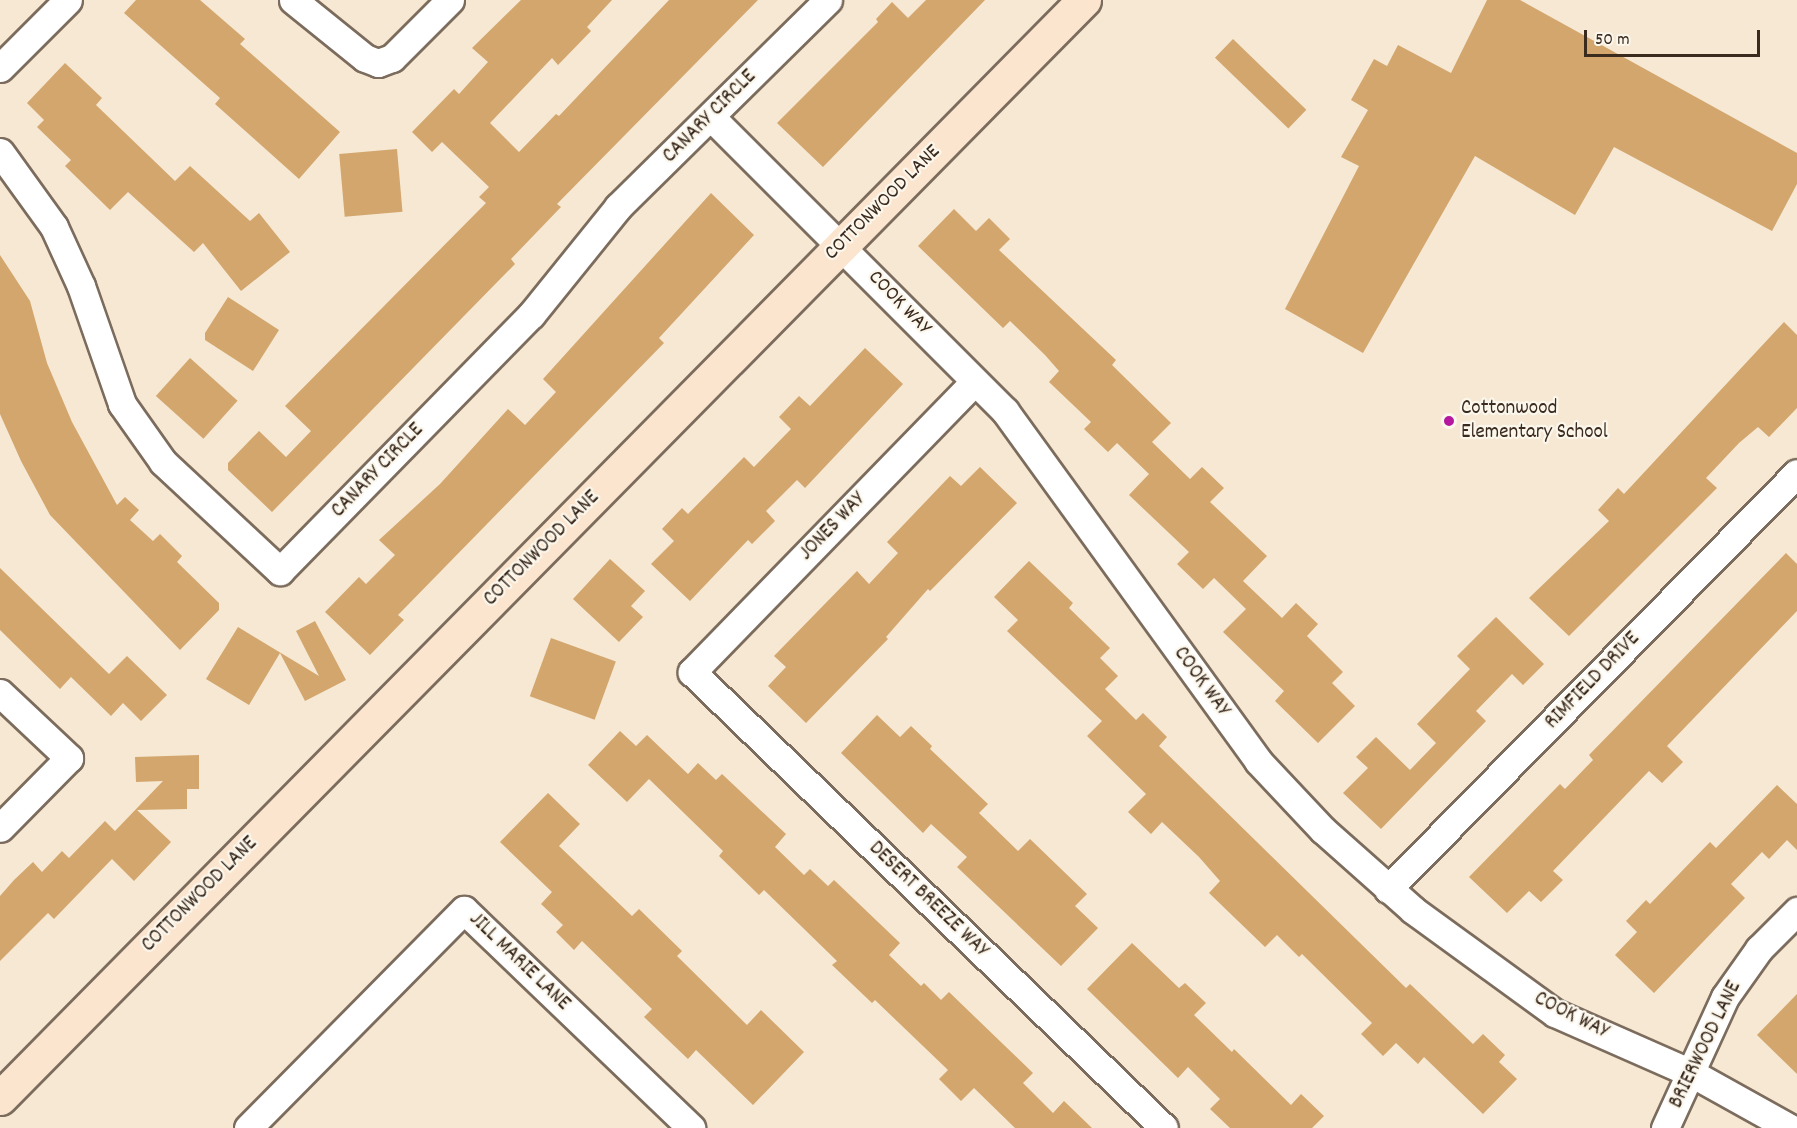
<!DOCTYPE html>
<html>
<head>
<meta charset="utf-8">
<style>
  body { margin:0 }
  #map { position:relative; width:1797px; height:1128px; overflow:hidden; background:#f6e8d2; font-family:Dekko,sans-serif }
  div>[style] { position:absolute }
  .building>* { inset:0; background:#d3a66e; transform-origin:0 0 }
  .roads { filter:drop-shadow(2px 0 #7c6c5d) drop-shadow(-2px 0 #7c6c5d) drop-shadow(0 2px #7c6c5d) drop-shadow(0 -2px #7c6c5d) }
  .minor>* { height:27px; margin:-13.5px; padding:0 13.5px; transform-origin:13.5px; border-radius:13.5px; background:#fff }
  .secondary>* { height:33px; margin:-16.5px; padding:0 16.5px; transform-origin:16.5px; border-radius:16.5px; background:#fbe5cf }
  .dots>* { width:16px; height:16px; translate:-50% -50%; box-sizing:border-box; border:3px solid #fbf7ec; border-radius:50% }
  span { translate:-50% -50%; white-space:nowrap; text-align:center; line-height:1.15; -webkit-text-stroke:4.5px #fbf7ec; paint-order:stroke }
  .street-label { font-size:21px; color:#3b2a1e }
  .poi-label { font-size:21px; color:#3b2a1e }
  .left { translate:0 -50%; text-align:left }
  .scale { position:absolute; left:1584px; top:30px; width:176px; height:27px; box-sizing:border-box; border:3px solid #3b2a1e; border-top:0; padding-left:8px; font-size:18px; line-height:21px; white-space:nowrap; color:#3b2a1e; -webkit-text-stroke:4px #fbf7ec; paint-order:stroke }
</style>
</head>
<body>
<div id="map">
  <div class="building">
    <i style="clip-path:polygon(136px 0,200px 0,245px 39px,240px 44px,340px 132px,299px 179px,215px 104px,220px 98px,124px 13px)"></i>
    <i style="clip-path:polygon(521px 0,612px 0,587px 27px,591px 31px,558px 65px,552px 58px,490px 123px,519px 152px,556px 114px,559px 116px,669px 0,758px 0,557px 204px,561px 207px,511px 259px,515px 264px,272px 512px,228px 470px,228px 463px,259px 431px,286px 457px,311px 431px,285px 406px,486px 203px,479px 197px,489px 187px,442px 142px,432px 152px,412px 132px,454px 89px,459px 94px,488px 62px,472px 48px)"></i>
    <i style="clip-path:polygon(926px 0,985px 0,823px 167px,777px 123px,878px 22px,876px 19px,892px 2px,908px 18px)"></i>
    <i style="clip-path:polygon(1487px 0,1520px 0,1797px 153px,1797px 184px,1772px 231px,1614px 147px,1575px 215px,1475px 156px,1363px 353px,1285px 309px,1359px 166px,1341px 157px,1368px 110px,1351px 100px,1374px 59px,1387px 66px,1398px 45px,1451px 73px)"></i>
    <i style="left:1233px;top:39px;width:102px;height:26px;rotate:44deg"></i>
    <i style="clip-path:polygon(65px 63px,102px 98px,96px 105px,175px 181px,190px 166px,250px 221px,259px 213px,290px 252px,241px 291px,203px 243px,194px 252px,128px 192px,110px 210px,65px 166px,71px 160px,37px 127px,44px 120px,27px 103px)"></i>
    <i style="left:397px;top:149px;width:63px;height:58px;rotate:85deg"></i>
    <i style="clip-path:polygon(711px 193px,754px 235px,659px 338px,664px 343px,398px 615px,404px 620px,370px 655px,325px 612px,359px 577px,366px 584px,395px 555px,379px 540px,440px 484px,508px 409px,525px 425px,556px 392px,543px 379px)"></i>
    <i style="clip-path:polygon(954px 209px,976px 231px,989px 218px,1010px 239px,999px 250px,1116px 360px,1112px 365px,1171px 423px,1152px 442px,1190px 479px,1202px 467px,1224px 488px,1210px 502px,1267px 556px,1243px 581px,1282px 618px,1296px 603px,1318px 624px,1307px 636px,1343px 672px,1332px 683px,1355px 706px,1318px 743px,1275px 701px,1284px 691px,1223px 632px,1246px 609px,1214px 578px,1203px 589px,1177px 564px,1189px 552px,1129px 495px,1149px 474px,1117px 443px,1108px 452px,1084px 429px,1091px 422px,1049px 382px,1059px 371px,1045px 355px,1010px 321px,1003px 328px,918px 246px)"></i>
    <i style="clip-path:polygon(0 255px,30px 301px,47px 363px,72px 422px,117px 505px,125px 497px,139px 510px,130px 520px,153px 541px,160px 534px,182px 556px,177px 562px,219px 603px,219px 610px,180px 650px,50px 515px,21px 461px,0 414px)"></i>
    <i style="clip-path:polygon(228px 297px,279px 330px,253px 371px,205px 340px,205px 333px)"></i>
    <i style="clip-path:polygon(1784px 322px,1797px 335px,1797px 408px,1769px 437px,1758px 427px,1739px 443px,1706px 478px,1717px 488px,1569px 636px,1529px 598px,1609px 521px,1598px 510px,1618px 488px,1624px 494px)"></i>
    <i style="clip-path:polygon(865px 348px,903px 384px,805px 488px,797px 480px,766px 511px,775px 521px,752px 544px,748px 540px,690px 601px,651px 564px,674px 541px,662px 529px,682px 508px,688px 514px,744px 457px,754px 467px,791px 429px,779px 417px,799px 396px,810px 406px)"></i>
    <i style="left:190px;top:358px;width:64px;height:51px;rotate:42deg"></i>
    <i style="clip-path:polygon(980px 467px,1017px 503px,930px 591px,928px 589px,886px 637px,888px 639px,806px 723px,768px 686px,786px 667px,774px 656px,857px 571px,869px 584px,898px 553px,887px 542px,950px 476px,961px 486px)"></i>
    <i style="clip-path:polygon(1786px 553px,1797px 564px,1797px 611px,1667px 746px,1683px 762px,1662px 783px,1649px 771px,1553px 871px,1563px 880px,1541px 902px,1529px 891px,1507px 913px,1469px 877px,1560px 784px,1565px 789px,1593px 760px,1589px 755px)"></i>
    <i style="clip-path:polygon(610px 559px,645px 591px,631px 606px,643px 617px,619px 642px,573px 599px)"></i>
    <i style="clip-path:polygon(1029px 561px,1073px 603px,1069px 608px,1110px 648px,1100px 658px,1118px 676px,1105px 689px,1136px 720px,1143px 713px,1167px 737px,1159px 746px,1406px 988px,1410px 984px,1473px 1044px,1483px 1034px,1505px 1055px,1499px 1062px,1517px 1079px,1483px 1114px,1424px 1057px,1418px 1064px,1396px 1043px,1383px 1056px,1361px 1034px,1372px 1023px,1302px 954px,1299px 957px,1277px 935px,1265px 947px,1209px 893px,1220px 881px,1199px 857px,1162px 822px,1151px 834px,1128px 812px,1146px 794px,1087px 736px,1102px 721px,1007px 631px,1018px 620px,994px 597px)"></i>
    <i style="clip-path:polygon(0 568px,109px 674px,127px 656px,167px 695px,141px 721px,123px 703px,111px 716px,71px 677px,60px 689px,0 630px)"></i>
    <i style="clip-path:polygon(1496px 617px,1544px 664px,1523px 685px,1512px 674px,1476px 711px,1486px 721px,1381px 829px,1343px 793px,1368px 768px,1356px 757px,1376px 737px,1410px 770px,1436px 743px,1417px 724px,1470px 669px,1457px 656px)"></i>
    <i style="clip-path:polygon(315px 621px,346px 680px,305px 701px,280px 653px,249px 705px,206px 679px,238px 627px,319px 676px,296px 631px)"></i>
    <i style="left:551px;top:638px;width:69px;height:62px;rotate:20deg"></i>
    <i style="clip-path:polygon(877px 715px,900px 737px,911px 726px,932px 746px,930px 749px,988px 804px,979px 813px,1018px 851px,1030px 839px,1087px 894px,1075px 906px,1098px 928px,1061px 966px,957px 867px,967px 857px,931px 824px,923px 833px,841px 753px)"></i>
    <i style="clip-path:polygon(620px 731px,636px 746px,647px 735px,688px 774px,698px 763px,716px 780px,722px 774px,786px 834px,775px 847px,804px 875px,810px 869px,828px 886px,834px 880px,900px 943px,889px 955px,921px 986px,924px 983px,941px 1000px,949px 992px,1033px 1073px,1023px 1083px,1053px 1113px,1064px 1101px,1092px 1128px,1015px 1128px,974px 1088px,961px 1101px,939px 1079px,948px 1070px,875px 1000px,872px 1003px,832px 965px,837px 961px,764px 890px,759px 895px,719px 856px,723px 851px,649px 779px,627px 802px,588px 765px)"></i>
    <i style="clip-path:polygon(199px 755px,199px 789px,187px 789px,187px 809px,137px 810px,171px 842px,134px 881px,112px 859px,54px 919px,48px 913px,0 961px,0 896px,14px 880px,33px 862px,42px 872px,62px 851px,69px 858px,105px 821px,115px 831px,163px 781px,136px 782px,135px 757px)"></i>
    <i style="clip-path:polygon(1777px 785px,1797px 804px,1797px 850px,1787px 840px,1769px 859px,1762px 852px,1731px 884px,1745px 898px,1654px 993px,1615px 955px,1637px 932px,1626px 921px,1646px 900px,1650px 904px,1710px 842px,1716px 848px)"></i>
    <i style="clip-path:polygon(548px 793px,580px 824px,559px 846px,632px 916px,639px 909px,682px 951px,677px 956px,747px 1025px,761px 1010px,804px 1052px,753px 1105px,696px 1050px,688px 1059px,644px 1017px,652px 1009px,582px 941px,574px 950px,556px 932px,563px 925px,541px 904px,552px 892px,500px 842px)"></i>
    <i style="clip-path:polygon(1132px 943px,1179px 988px,1185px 983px,1206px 1003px,1194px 1015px,1232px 1052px,1234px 1049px,1291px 1105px,1301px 1094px,1324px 1116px,1312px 1128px,1230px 1128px,1210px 1109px,1220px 1099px,1188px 1067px,1178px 1078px,1087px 989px)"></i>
    <i style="clip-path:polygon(1797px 994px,1797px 1074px,1757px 1035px)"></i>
  </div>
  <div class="roads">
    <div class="minor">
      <i style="left:293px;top:0;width:92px;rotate:38.9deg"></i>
      <i style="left:365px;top:58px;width:14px;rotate:21deg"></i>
      <i style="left:378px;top:63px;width:15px;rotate:-20deg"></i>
      <i style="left:392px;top:58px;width:82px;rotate:-45deg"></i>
      <i style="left:0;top:68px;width:96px;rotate:-45deg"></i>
      <i style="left:711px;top:117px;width:416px;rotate:45deg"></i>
      <i style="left:1005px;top:411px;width:432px;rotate:54.1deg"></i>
      <i style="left:1258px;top:761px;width:95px;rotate:46.7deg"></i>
      <i style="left:1323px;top:830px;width:120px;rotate:41.6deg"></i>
      <i style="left:1413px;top:910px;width:175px;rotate:36deg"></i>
      <i style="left:1555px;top:1013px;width:151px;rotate:23.8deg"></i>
      <i style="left:1693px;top:1074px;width:111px;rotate:29.1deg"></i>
      <i style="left:0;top:152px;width:92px;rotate:54.2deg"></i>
      <i style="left:54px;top:227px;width:65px;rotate:65.4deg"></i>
      <i style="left:81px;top:286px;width:125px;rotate:70.8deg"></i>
      <i style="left:122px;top:404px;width:71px;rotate:54.7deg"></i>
      <i style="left:163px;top:462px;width:160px;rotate:43deg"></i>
      <i style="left:280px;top:571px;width:359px;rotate:-45.6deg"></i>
      <i style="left:531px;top:315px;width:139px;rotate:-51.1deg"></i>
      <i style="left:618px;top:207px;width:295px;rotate:-44.6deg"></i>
      <i style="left:974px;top:382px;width:405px;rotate:134.2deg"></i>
      <i style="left:692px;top:672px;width:656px;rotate:44.01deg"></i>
      <i style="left:0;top:693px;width:95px;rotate:43.3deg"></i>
      <i style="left:69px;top:758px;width:98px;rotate:134.6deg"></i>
      <i style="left:1388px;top:889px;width:583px;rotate:-45.49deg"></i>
      <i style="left:248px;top:1128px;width:307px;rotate:-45.3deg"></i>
      <i style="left:464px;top:910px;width:315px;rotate:43.8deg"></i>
      <i style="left:1665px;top:1128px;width:144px;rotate:-65.4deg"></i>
      <i style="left:1725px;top:997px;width:59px;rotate:-54.7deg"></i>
      <i style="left:1759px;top:949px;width:54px;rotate:-45deg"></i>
    </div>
    <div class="secondary">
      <i style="left:0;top:1098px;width:1543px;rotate:-45.37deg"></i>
    </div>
  </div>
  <div class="dots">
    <i style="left:1449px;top:421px;background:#b5179e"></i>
  </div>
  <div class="street-label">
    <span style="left:710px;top:117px;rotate:-45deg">CANARY CIRCLE</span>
    <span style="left:883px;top:203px;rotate:-45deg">COTTONWOOD LANE</span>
    <span style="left:899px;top:303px;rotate:46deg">COOK WAY</span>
    <span style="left:378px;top:471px;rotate:-46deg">CANARY CIRCLE</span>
    <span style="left:833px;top:527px;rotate:-46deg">JONES WAY</span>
    <span style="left:542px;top:549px;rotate:-45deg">COTTONWOOD LANE</span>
    <span style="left:1593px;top:681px;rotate:-46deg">RIMFIELD DRIVE</span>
    <span style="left:1201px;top:682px;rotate:54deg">COOK WAY</span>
    <span style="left:200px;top:895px;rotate:-45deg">COTTONWOOD LANE</span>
    <span style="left:928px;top:900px;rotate:44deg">DESERT BREEZE WAY</span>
    <span style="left:519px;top:962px;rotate:44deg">JILL MARIE LANE</span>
    <span style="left:1571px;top:1016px;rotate:27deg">COOK WAY</span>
    <span style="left:1706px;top:1045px;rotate:-64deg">BRIERWOOD LANE</span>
  </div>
  <div class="poi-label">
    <span class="left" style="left:1461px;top:421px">Cottonwood<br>Elementary School</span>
  </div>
  <div class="scale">50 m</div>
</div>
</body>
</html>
